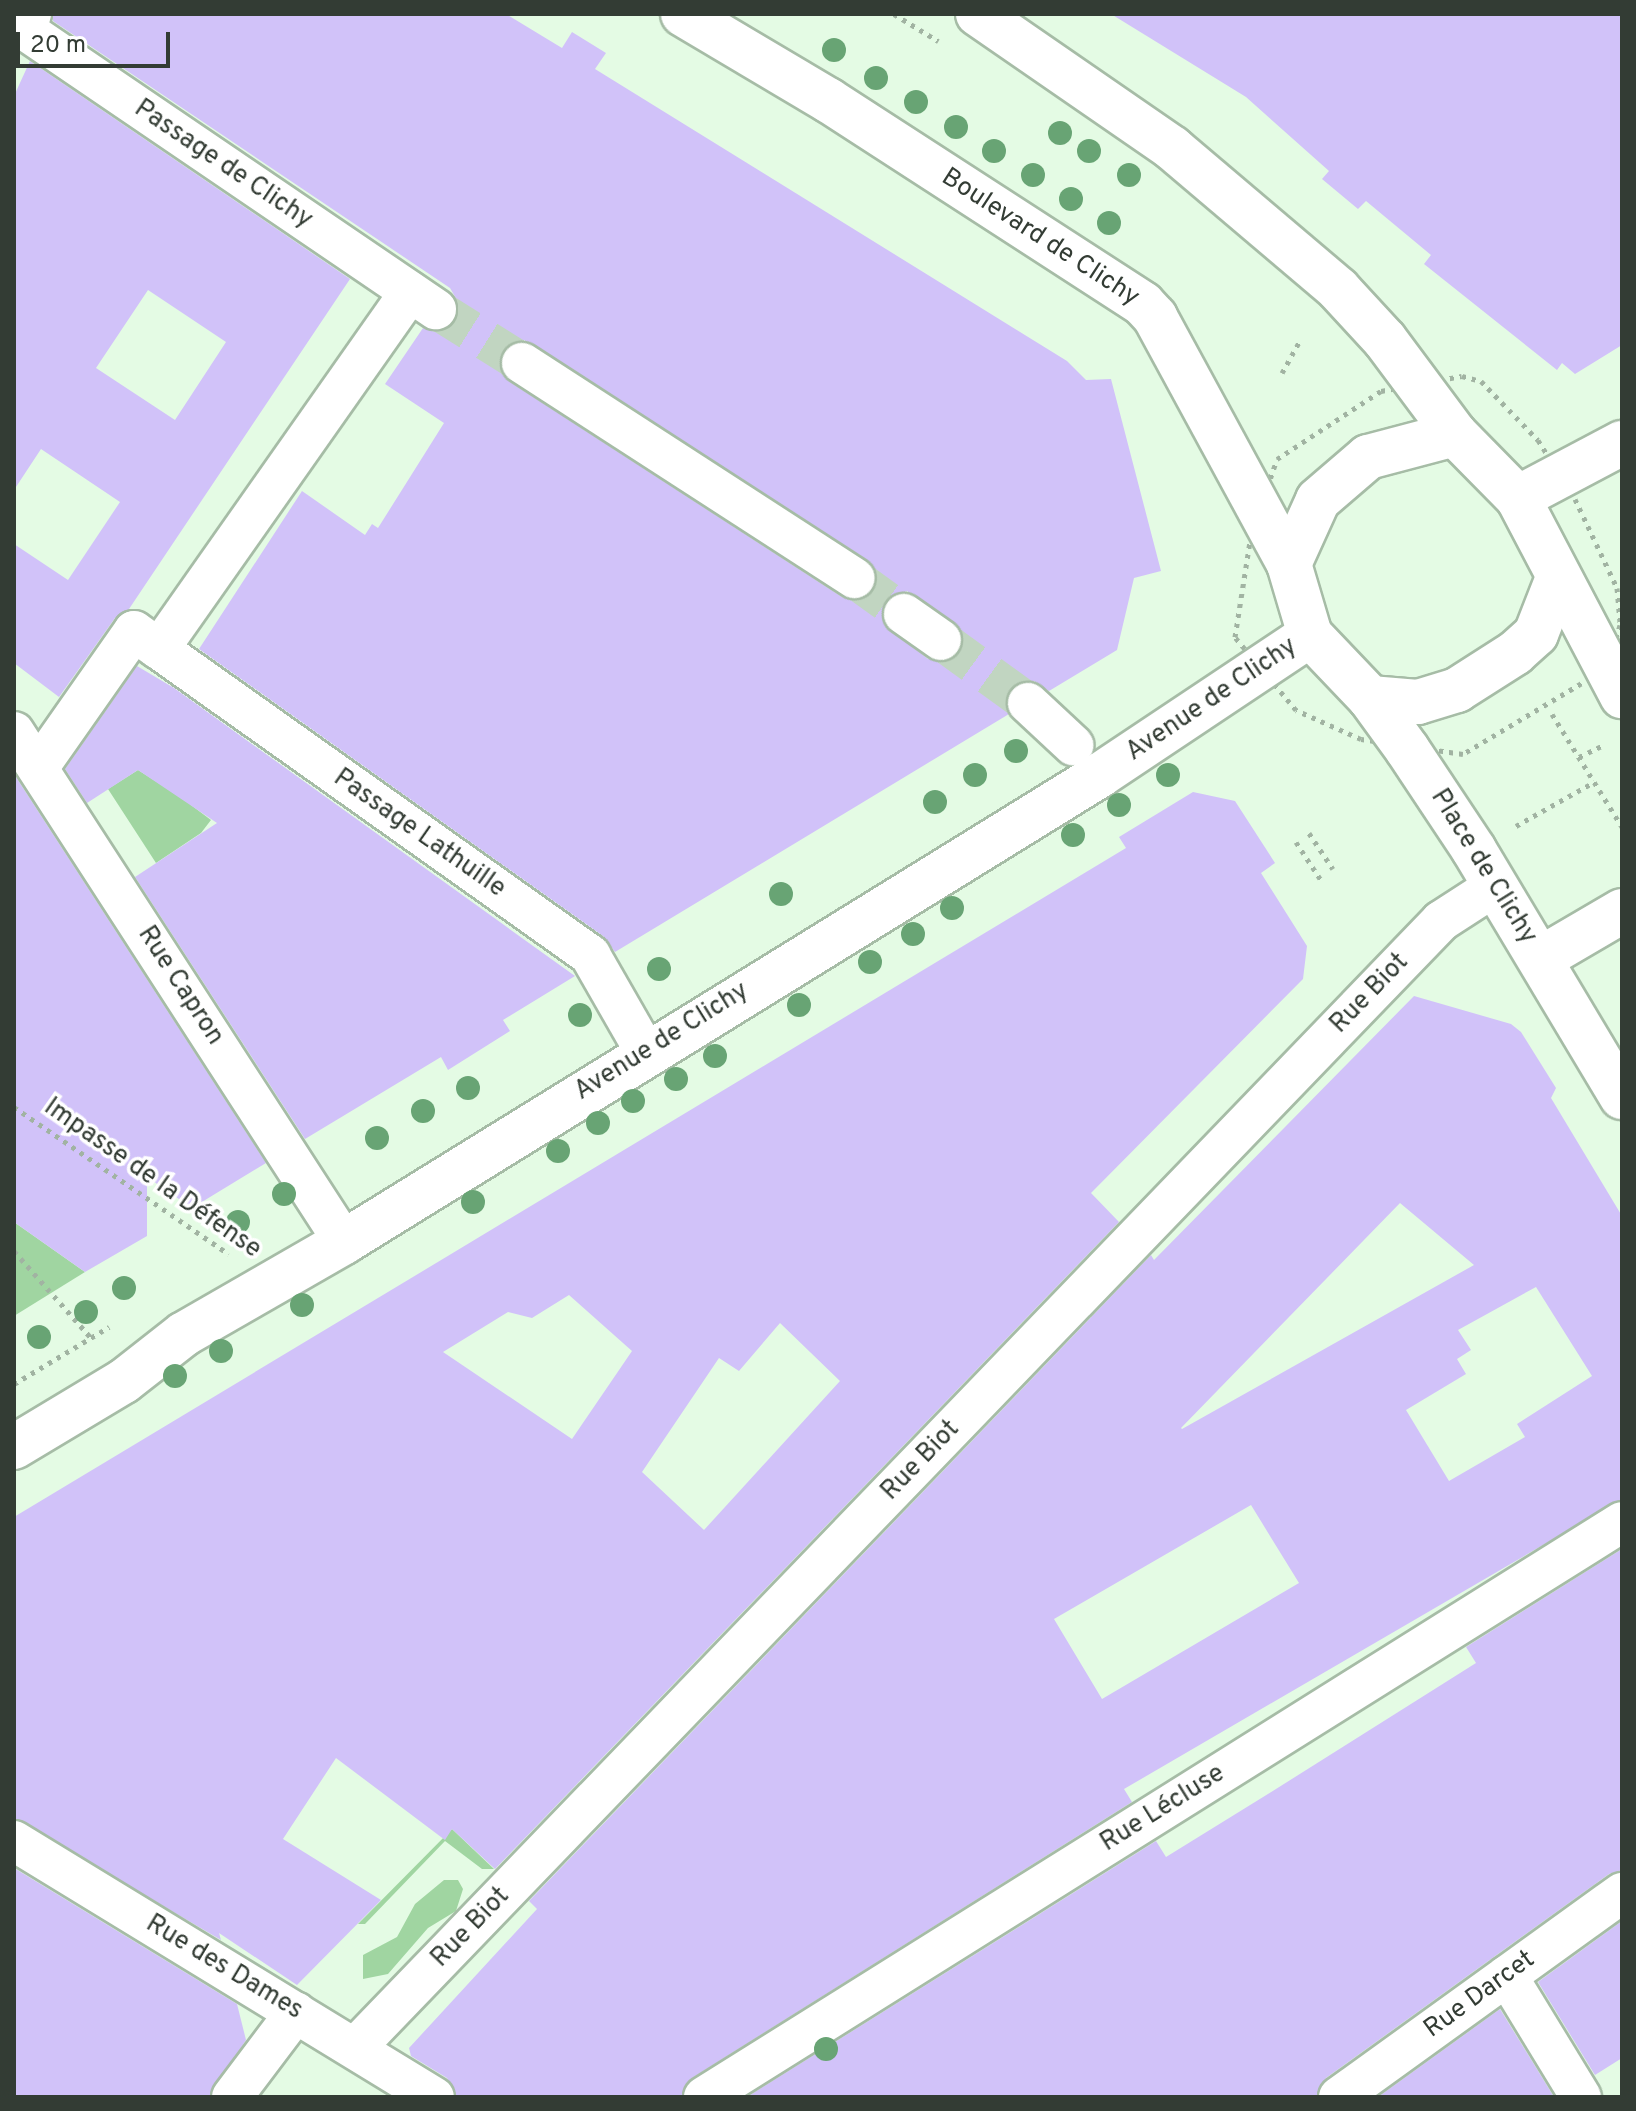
<!DOCTYPE html>
<html>
<head>
<meta charset="utf-8">
<style>
  body { margin:0 }
  #map { position:relative; width:1636px; height:2111px; overflow:hidden; background:#e4fbe4; font-family:Overpass,sans-serif }
  div>[style] { position:absolute }
  .green>* { inset:0; background:#a0d5a1 }
  .building>* { inset:0; background:#d1c2f9 }
  .street-tunnel>* { height:40px; margin-top:-20px; transform-origin:0; background:repeating-linear-gradient(90deg,#c1d5c1 0 40px,transparent 0 60px) }
  .path>* { height:5px; margin-top:-2.5px; transform-origin:0; background:repeating-linear-gradient(90deg,#a1b3a2 0 4px,transparent 0 10px) }
  .roads { filter:drop-shadow(2px 0 #a6bca6) drop-shadow(-2px 0 #a6bca6) drop-shadow(0 2px #a6bca6) drop-shadow(0 -2px #a6bca6) }
  .street>* { height:40px; margin:-20px; padding:0 20px; transform-origin:20px; border-radius:20px; background:#fff }
  .secondary>* { height:44px; margin:-22px; padding:0 22px; transform-origin:22px; border-radius:22px; background:#fff }
  .primary>* { height:44px; margin:-22px; padding:0 22px; transform-origin:22px; border-radius:22px; background:#fff }
  .trees>* { width:24px; height:24px; margin:-12px; border-radius:50%; background:#68a474 }
  span { translate:-50% -50%; white-space:nowrap; text-align:center; line-height:1.15; -webkit-text-stroke:7px #fff; paint-order:stroke }
  .street-label { font-size:26px; color:#333c34 }
  .frame { position:absolute; inset:0; border:16px solid #333c34; pointer-events:none }
  .scale { position:absolute; left:16px; top:32px; width:154px; height:36px; box-sizing:border-box; border:4px solid #333c34; border-top:0; padding-left:10px; font-size:24px; line-height:28px; white-space:nowrap; color:#333c34; -webkit-text-stroke:6px #fff; paint-order:stroke }
</style>
</head>
<body>
<div id="map">
  <div class="green">
    <i style="clip-path:polygon(138px 770px,160px 784px,201px 790px,191px 805px,211px 820px,201px 833px,156px 863px,108px 789px)"></i>
    <i style="clip-path:polygon(14px 1222px,85px 1272px,14px 1316px)"></i>
    <i style="clip-path:polygon(452px 1829px,494px 1869px,482px 1869px,445px 1841px,365px 1924px,358px 1924px)"></i>
    <i style="clip-path:polygon(444px 1880px,458px 1880px,463px 1889px,456px 1911px,428px 1928px,388px 1974px,363px 1979px,363px 1955px,397px 1937px,415px 1904px)"></i>
  </div>
  <div class="building">
    <i style="clip-path:polygon(evenodd,53px 14px,506px 14px,562px 48px,572px 32px,606px 53px,595px 69px,1067px 361px,1086px 380px,1111px 379px,1161px 571px,1134px 578px,1117px 650px,1049px 691px,1034px 681px,1021px 681px,1006px 697px,1009px 714px,615px 952px,603px 936px,199px 649px,302px 491px,365px 535px,372px 524px,378px 528px,444px 423px,385px 384px,423px 328px,435px 332px,454px 322px,457px 300px,450px 288px,53px 21px,53px 14px,524px 340px,866px 559px,877px 578px,873px 591px,854px 601px,842px 597px,510px 382px,501px 373px,502px 351px,524px 340px,53px 14px,907px 591px,961px 630px,964px 643px,951px 660px,928px 659px,884px 624px,885px 601px,907px 591px)"></i>
    <i style="clip-path:polygon(1111px 14px,1622px 14px,1622px 345px,1575px 374px,1562px 363px,1557px 370px,1424px 264px,1431px 255px,1366px 201px,1358px 209px,1322px 179px,1329px 171px,1246px 97px)"></i>
    <i style="clip-path:polygon(evenodd,30px 61px,350px 279px,129px 609px,115px 618px,59px 697px,14px 663px,14px 544px,68px 580px,120px 502px,41px 449px,14px 490px,14px 96px,30px 61px,148px 290px,226px 342px,175px 420px,96px 368px,148px 290px)"></i>
    <i style="clip-path:polygon(137px 666px,174px 688px,575px 976px,503px 1020px,510px 1031px,448px 1070px,441px 1057px,305px 1139px,135px 877px,217px 823px,138px 770px,87px 803px,65px 769px)"></i>
    <i style="clip-path:polygon(14px 774px,266px 1163px,192px 1208px,147px 1177px,147px 1236px,85px 1272px,14px 1222px)"></i>
    <i style="clip-path:polygon(evenodd,1193px 792px,1235px 801px,1275px 863px,1261px 873px,1307px 946px,1303px 979px,1091px 1193px,1119px 1222px,495px 1869px,452px 1829px,445px 1840px,336px 1758px,283px 1839px,381px 1900px,297px 1985px,219px 1933px,221px 1940px,14px 1818px,14px 1517px,1126px 848px,1119px 837px,1193px 792px,569px 1295px,632px 1351px,572px 1439px,443px 1352px,508px 1312px,532px 1318px,569px 1295px,1193px 792px,780px 1323px,840px 1381px,704px 1530px,642px 1472px,719px 1358px,739px 1371px,780px 1323px)"></i>
    <i style="clip-path:polygon(evenodd,1414px 996px,1511px 1024px,1521px 1032px,1556px 1088px,1551px 1098px,1622px 1216px,1622px 1499px,1124px 1789px,1132px 1802px,692px 2078px,681px 2097px,457px 2097px,447px 2078px,411px 2056px,409px 2048px,537px 1909px,529px 1901px,1151px 1255px,1154px 1260px,1414px 996px,1400px 1203px,1474px 1265px,1182px 1429px,1181px 1428px,1400px 1203px,1414px 996px,1536px 1287px,1592px 1376px,1517px 1424px,1525px 1437px,1449px 1481px,1406px 1410px,1466px 1374px,1457px 1359px,1471px 1350px,1458px 1330px,1536px 1287px,1414px 996px,1251px 1505px,1299px 1583px,1102px 1699px,1054px 1619px,1251px 1505px)"></i>
    <i style="clip-path:polygon(1622px 1549px,1622px 1870px,1609px 1874px,1326px 2078px,1316px 2097px,747px 2097px,1156px 1841px,1166px 1857px,1276px 1789px,1476px 1663px,1466px 1647px)"></i>
    <i style="clip-path:polygon(14px 1868px,237px 2004px,246px 2040px,209px 2097px,14px 2097px)"></i>
    <i style="clip-path:polygon(1622px 1921px,1622px 2058px,1595px 2075px,1538px 1982px)"></i>
    <i style="clip-path:polygon(1500px 2009px,1554px 2097px,1378px 2097px)"></i>
  </div>
  <div class="street-tunnel">
    <i style="left:436px;top:309px;width:102px;rotate:32.1deg"></i>
    <i style="left:854px;top:578px;width:62px;rotate:35.8deg"></i>
    <i style="left:941px;top:640px;width:107px;rotate:35.9deg"></i>
  </div>
  <div class="path">
    <i style="left:894px;top:14px;width:52px;rotate:31.5deg"></i>
    <i style="left:1282px;top:373px;width:39px;rotate:-61deg"></i>
    <i style="left:1462px;top:376px;width:20px;rotate:15deg"></i>
    <i style="left:1481px;top:381px;width:82px;rotate:46deg"></i>
    <i style="left:1538px;top:440px;width:70px;rotate:57.9deg"></i>
    <i style="left:1575px;top:499px;width:98px;rotate:64.7deg"></i>
    <i style="left:1617px;top:588px;width:37px;rotate:85deg"></i>
    <i style="left:1620px;top:625px;width:45px;rotate:106.8deg"></i>
    <i style="left:1607px;top:668px;width:168px;rotate:149.2deg"></i>
    <i style="left:1463px;top:754px;width:103px;rotate:-171.6deg"></i>
    <i style="left:1361px;top:739px;width:71px;rotate:-156deg"></i>
    <i style="left:1296px;top:710px;width:95px;rotate:-129.9deg"></i>
    <i style="left:1235px;top:637px;width:103px;rotate:-81.1deg"></i>
    <i style="left:1251px;top:535px;width:80px;rotate:-71.1deg"></i>
    <i style="left:1277px;top:459px;width:124px;rotate:-33.2deg"></i>
    <i style="left:1381px;top:391px;width:82px;rotate:-10.5deg"></i>
    <i style="left:1552px;top:714px;width:133px;rotate:58.2deg"></i>
    <i style="left:1579px;top:757px;width:28px;rotate:-26deg"></i>
    <i style="left:1516px;top:826px;width:90px;rotate:-29.4deg"></i>
    <i style="left:1309px;top:833px;width:43px;rotate:56.3deg"></i>
    <i style="left:1296px;top:842px;width:45px;rotate:56.7deg"></i>
    <i style="left:14px;top:1107px;width:260px;rotate:34.4deg"></i>
    <i style="left:14px;top:1251px;width:118px;rotate:48.4deg"></i>
    <i style="left:14px;top:1384px;width:111px;rotate:-31deg"></i>
  </div>
  <div class="roads">
    <div class="street">
      <i style="left:31px;top:14px;width:17px;rotate:111deg"></i>
      <i style="left:25px;top:30px;width:497px;rotate:34.2deg"></i>
      <i style="left:410px;top:292px;width:436px;rotate:125.1deg"></i>
      <i style="left:159px;top:649px;width:529px;rotate:35.37deg"></i>
      <i style="left:590px;top:955px;width:111px;rotate:60.2deg"></i>
      <i style="left:522px;top:363px;width:396px;rotate:32.9deg"></i>
      <i style="left:904px;top:614px;width:45px;rotate:35.1deg"></i>
      <i style="left:1028px;top:703px;width:62px;rotate:43deg"></i>
      <i style="left:14px;top:732px;width:607px;rotate:57.09deg"></i>
      <i style="left:38px;top:768px;width:167px;rotate:-55deg"></i>
      <i style="left:134px;top:631px;width:31px;rotate:36deg"></i>
      <i style="left:14px;top:1841px;width:492px;rotate:31.4deg"></i>
      <i style="left:1507px;top:1976px;width:142px;rotate:58.6deg"></i>
      <i style="left:355px;top:2048px;width:1565px;rotate:-46.06deg"></i>
      <i style="left:1441px;top:921px;width:64px;rotate:-32.9deg"></i>
      <i style="left:232px;top:2097px;width:106px;rotate:-53deg"></i>
      <i style="left:704px;top:2097px;width:1083px;rotate:-32.06deg"></i>
      <i style="left:1339px;top:2097px;width:349px;rotate:-35.8deg"></i>
    </div>
    <div class="secondary">
      <i style="left:1518px;top:498px;width:118px;rotate:-27.9deg"></i>
      <i style="left:1540px;top:959px;width:95px;rotate:-30.3deg"></i>
    </div>
    <div class="primary">
      <i style="left:683px;top:14px;width:169px;rotate:30.7deg"></i>
      <i style="left:828px;top:100px;width:375px;rotate:32.9deg"></i>
      <i style="left:1143px;top:304px;width:18px;rotate:47deg"></i>
      <i style="left:1155px;top:317px;width:281px;rotate:61.5deg"></i>
      <i style="left:1289px;top:564px;width:74px;rotate:73.5deg"></i>
      <i style="left:1310px;top:635px;width:87px;rotate:46.4deg"></i>
      <i style="left:1370px;top:698px;width:63px;rotate:54deg"></i>
      <i style="left:1407px;top:749px;width:121px;rotate:56.4deg"></i>
      <i style="left:1474px;top:850px;width:288px;rotate:59.1deg"></i>
      <i style="left:978px;top:14px;width:236px;rotate:34.6deg"></i>
      <i style="left:1172px;top:148px;width:218px;rotate:40.3deg"></i>
      <i style="left:1338px;top:289px;width:69px;rotate:47.3deg"></i>
      <i style="left:1385px;top:340px;width:117px;rotate:53.3deg"></i>
      <i style="left:1455px;top:434px;width:90px;rotate:45.5deg"></i>
      <i style="left:1518px;top:498px;width:224px;rotate:62.3deg"></i>
      <i style="left:1289px;top:564px;width:70px;rotate:-65.6deg"></i>
      <i style="left:1318px;top:500px;width:66px;rotate:-40.7deg"></i>
      <i style="left:1368px;top:457px;width:90px;rotate:-14.8deg"></i>
      <i style="left:1370px;top:698px;width:48px;rotate:4.8deg"></i>
      <i style="left:1418px;top:702px;width:41px;rotate:-17.1deg"></i>
      <i style="left:1457px;top:690px;width:69px;rotate:-32.5deg"></i>
      <i style="left:1515px;top:653px;width:28px;rotate:-42deg"></i>
      <i style="left:1536px;top:634px;width:60px;rotate:-68.6deg"></i>
      <i style="left:14px;top:1447px;width:128px;rotate:-31deg"></i>
      <i style="left:124px;top:1381px;width:76px;rotate:-38.1deg"></i>
      <i style="left:184px;top:1334px;width:185px;rotate:-29.9deg"></i>
      <i style="left:344px;top:1242px;width:889px;rotate:-31.7deg"></i>
      <i style="left:1100px;top:775px;width:252px;rotate:-33.7deg"></i>
    </div>
  </div>
  <div class="trees">
    <i style="left:834px;top:50px"></i>
    <i style="left:876px;top:78px"></i>
    <i style="left:916px;top:102px"></i>
    <i style="left:956px;top:127px"></i>
    <i style="left:1060px;top:133px"></i>
    <i style="left:994px;top:151px"></i>
    <i style="left:1089px;top:151px"></i>
    <i style="left:1033px;top:175px"></i>
    <i style="left:1129px;top:175px"></i>
    <i style="left:1071px;top:199px"></i>
    <i style="left:1109px;top:223px"></i>
    <i style="left:1016px;top:751px"></i>
    <i style="left:975px;top:775px"></i>
    <i style="left:1168px;top:775px"></i>
    <i style="left:935px;top:802px"></i>
    <i style="left:1119px;top:805px"></i>
    <i style="left:1073px;top:835px"></i>
    <i style="left:781px;top:894px"></i>
    <i style="left:952px;top:908px"></i>
    <i style="left:913px;top:934px"></i>
    <i style="left:870px;top:962px"></i>
    <i style="left:659px;top:969px"></i>
    <i style="left:799px;top:1005px"></i>
    <i style="left:580px;top:1015px"></i>
    <i style="left:715px;top:1056px"></i>
    <i style="left:676px;top:1079px"></i>
    <i style="left:468px;top:1088px"></i>
    <i style="left:633px;top:1101px"></i>
    <i style="left:423px;top:1111px"></i>
    <i style="left:598px;top:1123px"></i>
    <i style="left:377px;top:1138px"></i>
    <i style="left:558px;top:1151px"></i>
    <i style="left:284px;top:1194px"></i>
    <i style="left:473px;top:1202px"></i>
    <i style="left:238px;top:1222px"></i>
    <i style="left:124px;top:1288px"></i>
    <i style="left:302px;top:1305px"></i>
    <i style="left:86px;top:1312px"></i>
    <i style="left:39px;top:1337px"></i>
    <i style="left:221px;top:1351px"></i>
    <i style="left:175px;top:1376px"></i>
    <i style="left:826px;top:2049px"></i>
  </div>
  <div class="street-label">
    <span style="left:223px;top:165px;rotate:34deg">Passage de Clichy</span>
    <span style="left:1040px;top:238px;rotate:33deg">Boulevard de Clichy</span>
    <span style="left:1212px;top:700px;rotate:-34deg">Avenue de Clichy</span>
    <span style="left:419px;top:834px;rotate:35deg">Passage Lathuille</span>
    <span style="left:1483px;top:867px;rotate:58deg">Place de Clichy</span>
    <span style="left:180px;top:986px;rotate:57deg">Rue Capron</span>
    <span style="left:1370px;top:994px;rotate:-46deg">Rue Biot</span>
    <span style="left:662px;top:1042px;rotate:-32deg">Avenue de Clichy</span>
    <span style="left:152px;top:1179px;rotate:35deg">Impasse de la Défense</span>
    <span style="left:921px;top:1461px;rotate:-46deg">Rue Biot</span>
    <span style="left:1163px;top:1809px;rotate:-32deg">Rue Lécluse</span>
    <span style="left:471px;top:1928px;rotate:-46deg">Rue Biot</span>
    <span style="left:224px;top:1968px;rotate:31deg">Rue des Dames</span>
    <span style="left:1480px;top:1995px;rotate:-36deg">Rue Darcet</span>
  </div>
  <div class="frame"></div>
  <div class="scale">20 m</div>
</div>
</body>
</html>
